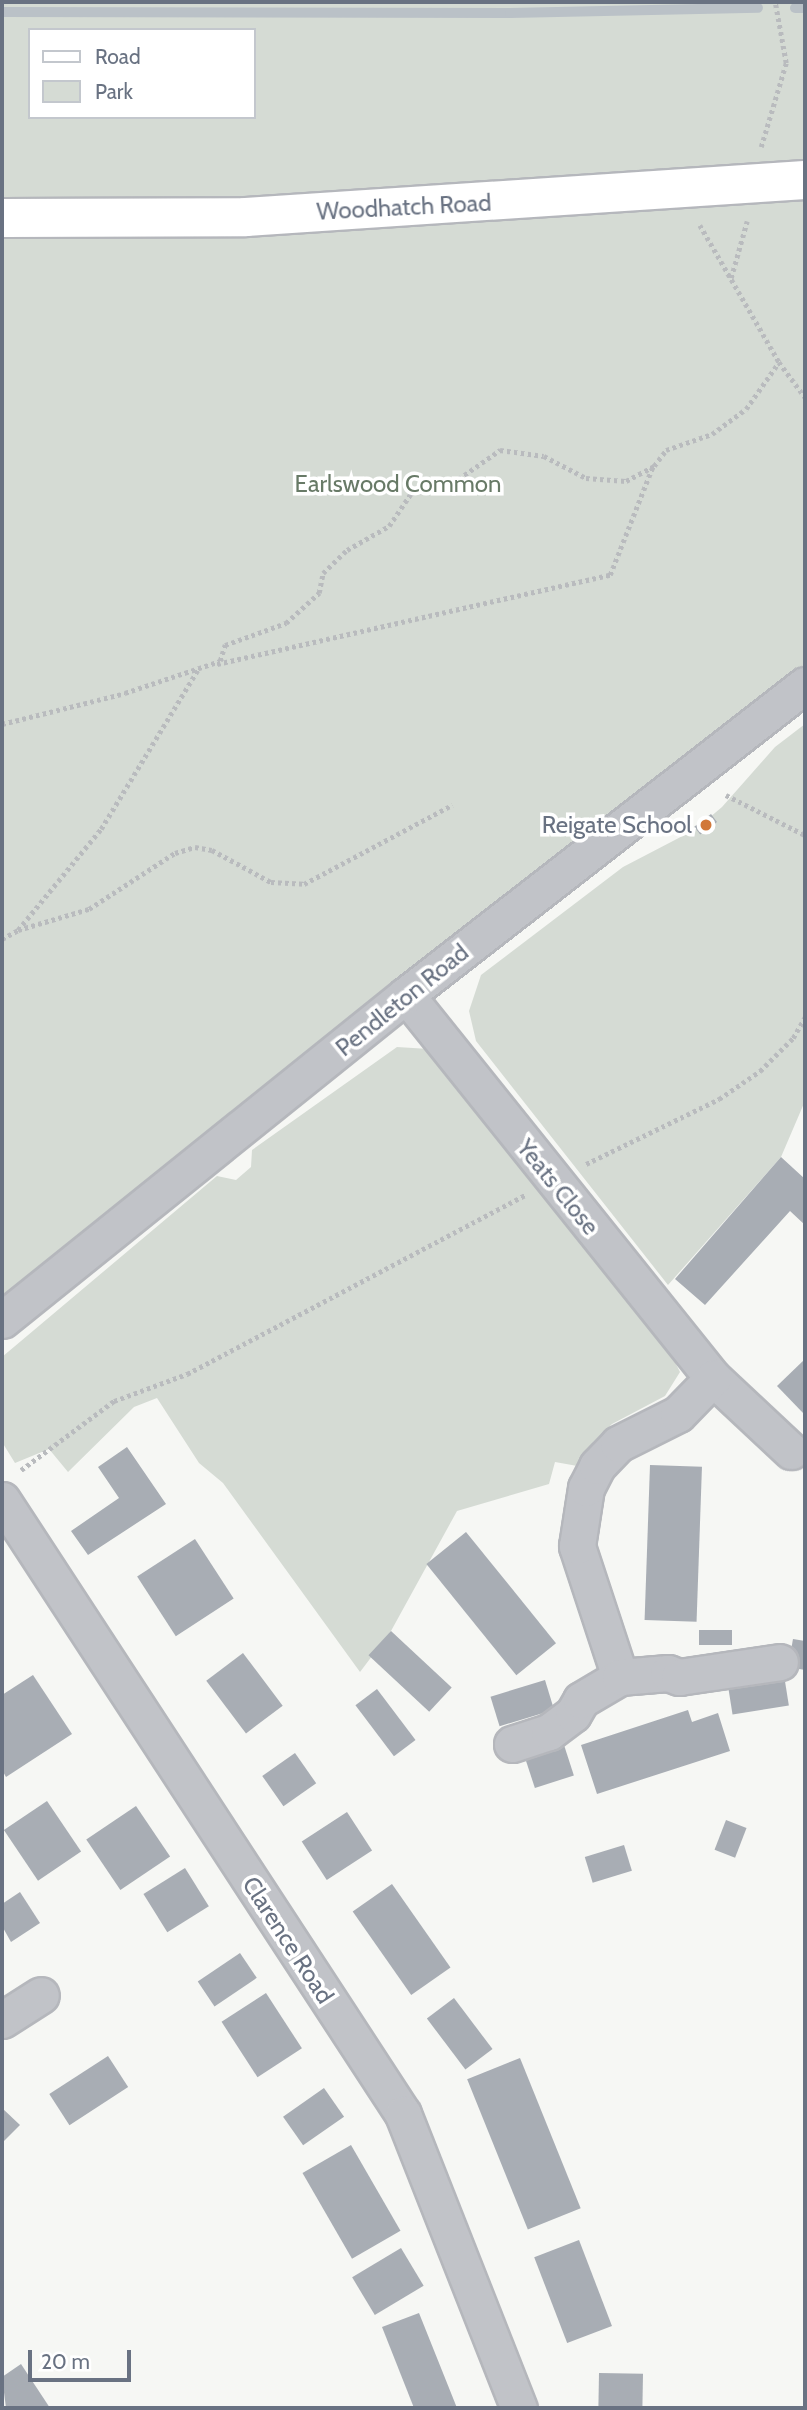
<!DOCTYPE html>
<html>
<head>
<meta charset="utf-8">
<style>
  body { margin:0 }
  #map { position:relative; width:807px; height:2410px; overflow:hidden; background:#f6f7f4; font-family:Cabin,sans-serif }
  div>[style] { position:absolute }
  .green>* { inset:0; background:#d5dbd4 }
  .stream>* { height:10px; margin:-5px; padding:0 5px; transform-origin:5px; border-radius:5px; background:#bac1c7 }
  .building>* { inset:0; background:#a8adb4; transform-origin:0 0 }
  .path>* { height:4.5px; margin-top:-2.25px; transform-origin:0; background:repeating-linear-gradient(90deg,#b9bbbe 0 3.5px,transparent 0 7px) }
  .roads { filter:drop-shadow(2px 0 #b5b7bc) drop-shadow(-2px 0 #b5b7bc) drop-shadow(0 2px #b5b7bc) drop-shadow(0 -2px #b5b7bc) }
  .minor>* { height:35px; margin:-17.5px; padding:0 17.5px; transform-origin:17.5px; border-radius:17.5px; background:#c1c3c8 }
  .major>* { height:38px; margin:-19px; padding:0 19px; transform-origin:19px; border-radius:19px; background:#fff }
  .dots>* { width:19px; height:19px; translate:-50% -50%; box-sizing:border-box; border:4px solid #fff; border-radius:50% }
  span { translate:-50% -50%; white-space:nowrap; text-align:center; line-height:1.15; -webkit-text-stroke:7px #fff; paint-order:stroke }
  .street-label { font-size:24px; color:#697282 }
  .park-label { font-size:24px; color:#687a67 }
  .poi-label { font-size:24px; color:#697282 }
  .right { translate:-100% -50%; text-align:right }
  .frame { position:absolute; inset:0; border:4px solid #697282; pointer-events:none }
  .legend { position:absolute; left:28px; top:28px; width:228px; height:91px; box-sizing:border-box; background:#fff; border:2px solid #c3c7cd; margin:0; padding:9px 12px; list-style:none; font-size:21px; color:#697282 }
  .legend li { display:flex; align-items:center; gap:14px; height:35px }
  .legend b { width:35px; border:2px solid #c3c7cd }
  .scale { position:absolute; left:28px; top:2350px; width:103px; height:32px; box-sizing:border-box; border:4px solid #697282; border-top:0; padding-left:9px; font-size:21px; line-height:24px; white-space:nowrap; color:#697282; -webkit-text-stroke:5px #fff; paint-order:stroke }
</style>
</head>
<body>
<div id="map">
  <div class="green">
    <i style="clip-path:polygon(evenodd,2px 2px,805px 2px,805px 664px,2px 1306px,2px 2px,30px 30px,254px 30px,254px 117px,30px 117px,30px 30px)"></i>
    <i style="clip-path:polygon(805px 724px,805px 1101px,781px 1157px,668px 1285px,476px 1041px,469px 1011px,481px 975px,623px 867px,696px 829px,722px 807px,775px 747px)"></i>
    <i style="clip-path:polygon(397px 1047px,429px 1049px,664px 1340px,680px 1372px,665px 1396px,612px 1424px,593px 1442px,583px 1467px,555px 1462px,549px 1484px,457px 1511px,391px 1631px,360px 1672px,223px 1483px,199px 1463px,157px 1398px,134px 1407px,68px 1472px,49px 1449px,15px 1463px,2px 1442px,2px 1357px,217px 1176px,236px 1180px,251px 1167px,252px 1150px)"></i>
  </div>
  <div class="stream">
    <i style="left:795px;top:8px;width:10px"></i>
    <i style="left:2px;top:12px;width:508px;rotate:0.11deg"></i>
    <i style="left:510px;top:13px;width:248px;rotate:-1.2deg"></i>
  </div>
  <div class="building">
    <i style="left:711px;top:814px;width:10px;height:21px;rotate:53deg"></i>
    <i style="clip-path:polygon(781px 1157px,805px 1179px,805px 1225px,790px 1211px,705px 1305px,675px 1279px)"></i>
    <i style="clip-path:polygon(805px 1359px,805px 1413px,804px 1414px,777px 1386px)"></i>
    <i style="clip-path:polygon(127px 1447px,166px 1504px,88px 1555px,71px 1531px,119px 1498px,98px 1467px)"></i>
    <i style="left:650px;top:1465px;width:52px;height:155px;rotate:2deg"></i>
    <i style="left:466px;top:1532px;width:143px;height:51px;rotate:51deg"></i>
    <i style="left:195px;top:1539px;width:71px;height:69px;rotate:57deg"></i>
    <i style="left:699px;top:1630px;width:33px;height:15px"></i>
    <i style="left:391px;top:1631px;width:83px;height:33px;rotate:43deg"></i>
    <i style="clip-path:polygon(793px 1639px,805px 1641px,805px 1670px,788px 1667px)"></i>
    <i style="left:243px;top:1653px;width:66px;height:46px;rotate:53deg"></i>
    <i style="clip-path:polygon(33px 1675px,72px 1734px,6px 1777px,2px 1770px,2px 1695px)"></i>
    <i style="left:784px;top:1675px;width:31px;height:57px;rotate:81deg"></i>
    <i style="left:545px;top:1680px;width:31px;height:57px;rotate:73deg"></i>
    <i style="left:377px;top:1689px;width:64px;height:27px;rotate:53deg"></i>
    <i style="clip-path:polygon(688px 1710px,692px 1722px,718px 1713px,730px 1751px,597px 1794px,581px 1745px)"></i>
    <i style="left:564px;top:1745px;width:32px;height:41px;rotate:72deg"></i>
    <i style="left:295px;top:1753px;width:37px;height:40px;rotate:55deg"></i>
    <i style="left:47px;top:1801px;width:61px;height:52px;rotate:56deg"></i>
    <i style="left:136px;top:1806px;width:61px;height:60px;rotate:56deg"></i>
    <i style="left:347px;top:1812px;width:46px;height:54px;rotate:57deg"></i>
    <i style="left:726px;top:1820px;width:22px;height:32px;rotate:21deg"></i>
    <i style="left:624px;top:1845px;width:27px;height:41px;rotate:73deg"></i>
    <i style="left:185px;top:1868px;width:45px;height:49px;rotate:58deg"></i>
    <i style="left:392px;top:1884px;width:102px;height:48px;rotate:55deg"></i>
    <i style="clip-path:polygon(20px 1892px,40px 1923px,11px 1942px,2px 1926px,2px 1904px)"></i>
    <i style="left:240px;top:1953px;width:30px;height:51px;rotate:56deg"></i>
    <i style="left:266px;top:1993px;width:66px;height:53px;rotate:57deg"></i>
    <i style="left:454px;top:1998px;width:64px;height:34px;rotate:53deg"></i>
    <i style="left:108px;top:2056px;width:37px;height:70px;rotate:57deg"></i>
    <i style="left:520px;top:2058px;width:162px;height:57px;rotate:68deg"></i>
    <i style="left:324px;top:2088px;width:35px;height:50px;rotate:55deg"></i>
    <i style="clip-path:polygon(2px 2108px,20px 2125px,2px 2143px)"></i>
    <i style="left:351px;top:2145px;width:99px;height:56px;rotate:60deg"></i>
    <i style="left:579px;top:2240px;width:92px;height:48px;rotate:69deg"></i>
    <i style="left:401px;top:2248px;width:44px;height:57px;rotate:59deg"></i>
    <i style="clip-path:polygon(419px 2313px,457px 2408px,414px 2408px,382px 2327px)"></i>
    <i style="clip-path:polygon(21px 2364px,50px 2408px,6px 2408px,2px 2377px)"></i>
    <i style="left:599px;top:2373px;width:44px;height:35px;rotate:1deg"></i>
  </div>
  <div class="path">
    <i style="left:761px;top:147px;width:88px;rotate:-73.4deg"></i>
    <i style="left:786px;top:63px;width:62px;rotate:-100.2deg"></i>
    <i style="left:700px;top:225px;width:158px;rotate:60deg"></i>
    <i style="left:779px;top:362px;width:44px;rotate:53.4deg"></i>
    <i style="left:731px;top:278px;width:59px;rotate:-74.3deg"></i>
    <i style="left:217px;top:664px;width:403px;rotate:-12.8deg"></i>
    <i style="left:610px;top:575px;width:117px;rotate:-68.5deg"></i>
    <i style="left:2px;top:724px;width:127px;rotate:-14.1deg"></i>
    <i style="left:125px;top:693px;width:100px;rotate:-18.6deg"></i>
    <i style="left:220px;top:661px;width:17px;rotate:-73deg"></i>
    <i style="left:225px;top:645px;width:65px;rotate:-19.8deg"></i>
    <i style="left:286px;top:623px;width:45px;rotate:-42.3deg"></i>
    <i style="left:319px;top:593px;width:20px;rotate:-79deg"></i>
    <i style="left:323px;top:573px;width:33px;rotate:-44deg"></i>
    <i style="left:347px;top:550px;width:48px;rotate:-29.7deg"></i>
    <i style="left:389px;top:526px;width:40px;rotate:-56deg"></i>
    <i style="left:411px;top:493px;width:36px;rotate:-9deg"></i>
    <i style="left:447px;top:487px;width:65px;rotate:-34.9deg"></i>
    <i style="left:500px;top:450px;width:44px;rotate:7.8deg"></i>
    <i style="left:544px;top:456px;width:47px;rotate:27.6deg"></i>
    <i style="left:586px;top:478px;width:40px;rotate:4.3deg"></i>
    <i style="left:626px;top:481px;width:32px;rotate:-28deg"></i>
    <i style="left:654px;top:466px;width:20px;rotate:-53deg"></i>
    <i style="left:666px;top:450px;width:49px;rotate:-19.2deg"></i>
    <i style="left:712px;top:434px;width:42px;rotate:-36.3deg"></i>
    <i style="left:746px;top:409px;width:57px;rotate:-54.9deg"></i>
    <i style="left:726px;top:795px;width:89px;rotate:26.9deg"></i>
    <i style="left:18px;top:930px;width:74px;rotate:-16.5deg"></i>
    <i style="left:89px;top:909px;width:103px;rotate:-33.1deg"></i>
    <i style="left:175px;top:853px;width:21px;rotate:-17deg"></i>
    <i style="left:195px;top:847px;width:17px;rotate:10deg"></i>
    <i style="left:212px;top:850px;width:67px;rotate:28.5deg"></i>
    <i style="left:271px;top:882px;width:33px;rotate:3deg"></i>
    <i style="left:304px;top:884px;width:168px;rotate:-28.1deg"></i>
    <i style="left:2px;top:939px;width:18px;rotate:-29deg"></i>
    <i style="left:18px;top:930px;width:131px;rotate:-50.6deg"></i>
    <i style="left:101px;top:829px;width:188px;rotate:-58.7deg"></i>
    <i style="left:586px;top:1164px;width:148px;rotate:-26deg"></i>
    <i style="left:719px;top:1099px;width:50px;rotate:-34.3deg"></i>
    <i style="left:760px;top:1071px;width:47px;rotate:-45deg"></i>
    <i style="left:793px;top:1038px;width:24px;rotate:-60deg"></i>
    <i style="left:21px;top:1470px;width:116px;rotate:-36.6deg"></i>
    <i style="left:114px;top:1401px;width:78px;rotate:-20.3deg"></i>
    <i style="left:187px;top:1374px;width:382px;rotate:-27.9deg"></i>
  </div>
  <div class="roads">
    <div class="minor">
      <i style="left:406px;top:995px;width:491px;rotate:51.3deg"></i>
      <i style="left:713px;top:1378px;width:107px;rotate:43.1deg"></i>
      <i style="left:2px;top:1320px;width:518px;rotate:-38.82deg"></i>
      <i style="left:406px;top:995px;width:505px;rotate:-37.85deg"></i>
      <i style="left:2px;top:1500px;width:733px;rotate:56.85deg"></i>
      <i style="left:403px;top:2114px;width:316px;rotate:68.5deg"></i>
      <i style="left:620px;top:1677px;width:138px;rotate:-108.2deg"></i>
      <i style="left:577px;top:1546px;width:59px;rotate:-81.2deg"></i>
      <i style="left:586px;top:1488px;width:25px;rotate:-63deg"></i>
      <i style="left:597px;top:1466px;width:30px;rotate:-46deg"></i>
      <i style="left:618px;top:1444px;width:67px;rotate:-26.6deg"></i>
      <i style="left:678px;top:1414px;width:50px;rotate:-45.8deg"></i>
      <i style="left:512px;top:1744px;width:39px;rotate:-18deg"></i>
      <i style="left:549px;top:1732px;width:30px;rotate:-37deg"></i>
      <i style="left:573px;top:1714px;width:16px;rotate:-60deg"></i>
      <i style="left:581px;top:1700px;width:45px;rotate:-30.5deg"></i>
      <i style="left:620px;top:1677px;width:48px;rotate:-4.8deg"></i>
      <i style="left:668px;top:1673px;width:12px;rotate:20deg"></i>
      <i style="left:679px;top:1677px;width:102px;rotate:-8.4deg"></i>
      <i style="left:2px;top:2020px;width:46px;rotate:-32.7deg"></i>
    </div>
    <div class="major">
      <i style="left:2px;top:218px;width:244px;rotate:-0.2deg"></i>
      <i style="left:246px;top:217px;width:560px;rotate:-3.79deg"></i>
    </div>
  </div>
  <div class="dots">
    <i style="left:706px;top:825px;background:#d1783a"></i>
  </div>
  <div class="street-label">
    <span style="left:404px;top:207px;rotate:-3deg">Woodhatch Road</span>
    <span style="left:402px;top:1000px;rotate:-39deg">Pendleton Road</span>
    <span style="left:558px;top:1187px;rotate:51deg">Yeats Close</span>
    <span style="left:288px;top:1940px;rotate:57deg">Clarence Road</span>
  </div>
  <div class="park-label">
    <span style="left:398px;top:484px">Earlswood Common</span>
  </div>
  <div class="poi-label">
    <span class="right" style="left:692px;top:825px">Reigate School</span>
  </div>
  <div class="frame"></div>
  <ul class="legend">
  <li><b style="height:9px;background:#fff"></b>Road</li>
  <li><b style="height:19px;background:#d5dbd4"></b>Park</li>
  </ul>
  <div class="scale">20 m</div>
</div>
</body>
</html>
